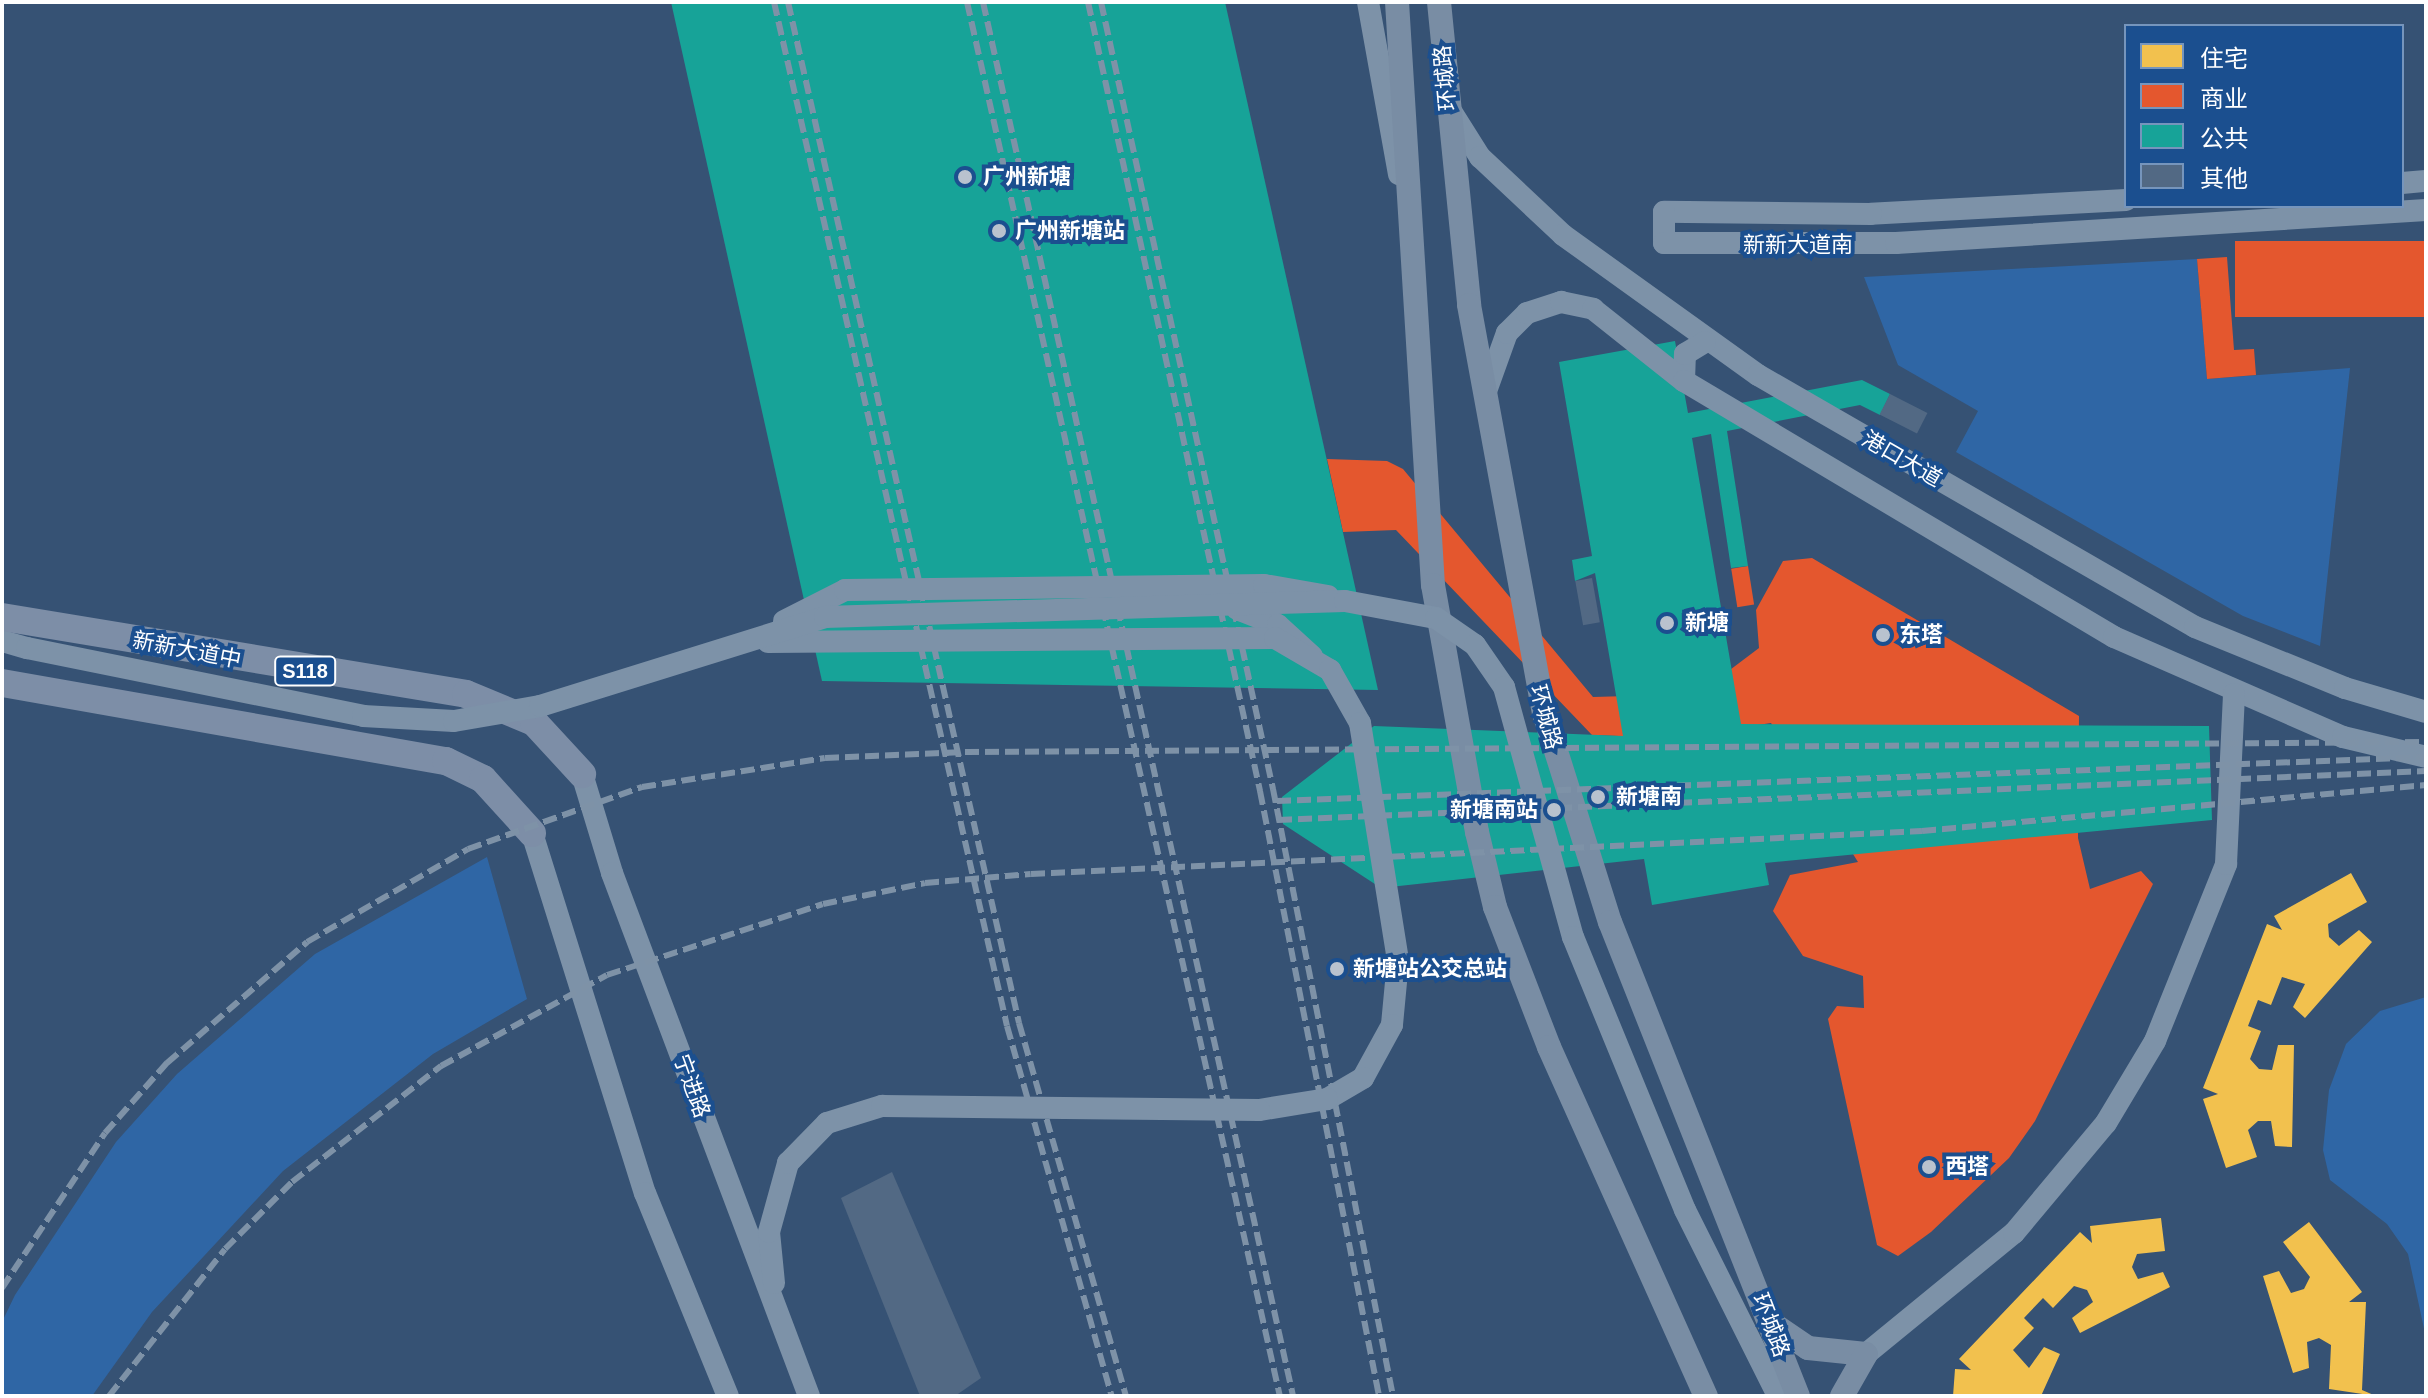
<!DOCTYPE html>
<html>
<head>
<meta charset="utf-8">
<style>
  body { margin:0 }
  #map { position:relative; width:2428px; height:1398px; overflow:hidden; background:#365274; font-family:Arial,"Noto Sans SC",sans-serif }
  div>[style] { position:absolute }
  .green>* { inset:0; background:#2f66a5 }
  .homes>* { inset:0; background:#f2c14e }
  .shops>* { inset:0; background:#e4572e; transform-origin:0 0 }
  .public>* { inset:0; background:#17a398 }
  .building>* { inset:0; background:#526984; transform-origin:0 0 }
  .tertiary>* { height:22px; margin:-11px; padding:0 11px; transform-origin:11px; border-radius:11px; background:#7d92a8 }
  .secondary>* { height:24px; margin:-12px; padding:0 12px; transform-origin:12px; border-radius:12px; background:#798da4 }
  .primary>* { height:28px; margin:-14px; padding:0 14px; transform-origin:14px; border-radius:14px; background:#7d8ea7 }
  .rail>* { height:6px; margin-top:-3px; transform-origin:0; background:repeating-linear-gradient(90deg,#7e92a7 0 14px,transparent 0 20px) }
  .tertiary-bridge>* { height:22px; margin:-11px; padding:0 11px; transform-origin:11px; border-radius:11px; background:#7d92a8 }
  .dots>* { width:22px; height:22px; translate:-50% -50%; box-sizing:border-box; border:4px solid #1b4f8f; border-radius:50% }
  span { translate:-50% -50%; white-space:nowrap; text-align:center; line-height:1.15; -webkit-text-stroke:8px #1b4f8f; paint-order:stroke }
  .shield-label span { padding:2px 6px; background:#1b4f8f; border:2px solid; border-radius:6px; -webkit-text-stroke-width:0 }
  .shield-label { font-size:20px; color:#fff; font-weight:700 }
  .street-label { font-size:22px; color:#fff }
  .poi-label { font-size:22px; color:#fff; font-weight:700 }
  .left { translate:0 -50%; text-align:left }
  .right { translate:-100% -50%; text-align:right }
  .frame { position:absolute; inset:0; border:4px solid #fff; pointer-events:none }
  .legend { position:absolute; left:2124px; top:24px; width:280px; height:184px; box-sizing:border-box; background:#1b4f8f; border:2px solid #7695bc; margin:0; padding:10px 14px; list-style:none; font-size:24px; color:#fff }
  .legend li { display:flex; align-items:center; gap:16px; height:40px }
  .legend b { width:40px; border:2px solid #7695bc }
</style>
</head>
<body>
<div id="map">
  <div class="green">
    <i style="clip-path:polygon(2197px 259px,2207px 379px,2350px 368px,2320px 646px,2243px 616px,1956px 452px,1978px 411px,1898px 365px,1864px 277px)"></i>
    <i style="clip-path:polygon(487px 857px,527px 999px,433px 1054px,283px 1171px,152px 1312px,92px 1396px,2px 1396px,2px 1322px,15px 1295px,116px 1142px,177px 1074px,315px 954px)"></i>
    <i style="clip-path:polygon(2426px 997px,2426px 1338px,2408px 1254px,2387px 1224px,2330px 1180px,2323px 1150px,2329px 1090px,2346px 1044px,2380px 1011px)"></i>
  </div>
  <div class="homes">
    <i style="clip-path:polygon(2351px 873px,2367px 902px,2328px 924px,2329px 937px,2339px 946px,2359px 930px,2372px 942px,2305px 1018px,2293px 1007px,2305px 984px,2282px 977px,2271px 1005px,2258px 1000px,2248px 1026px,2261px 1031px,2250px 1059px,2259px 1069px,2272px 1070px,2278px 1045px,2294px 1045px,2292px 1147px,2275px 1146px,2271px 1121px,2258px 1121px,2248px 1130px,2257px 1157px,2226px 1168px,2203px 1099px,2218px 1094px,2203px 1088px,2267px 924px,2282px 930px,2274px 916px)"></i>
    <i style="clip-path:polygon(2161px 1218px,2165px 1251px,2137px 1254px,2132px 1267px,2138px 1279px,2163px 1272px,2170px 1287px,2080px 1333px,2072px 1318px,2093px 1302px,2087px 1290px,2074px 1286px,2053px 1308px,2043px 1298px,2024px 1318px,2034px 1328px,2013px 1350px,2029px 1368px,2044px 1347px,2060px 1354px,2041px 1396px,1953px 1396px,1955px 1369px,1971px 1370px,1959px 1359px,2080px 1232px,2092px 1243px,2090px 1226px)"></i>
    <i style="clip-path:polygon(2309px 1222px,2362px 1292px,2349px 1302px,2366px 1302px,2362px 1390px,2376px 1396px,2329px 1389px,2331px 1345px,2319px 1338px,2307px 1342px,2309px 1368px,2293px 1373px,2263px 1276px,2279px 1271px,2291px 1293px,2304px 1289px,2310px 1277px,2283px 1242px)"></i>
  </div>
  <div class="shops">
    <i style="left:2426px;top:241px;width:76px;height:191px;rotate:90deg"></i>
    <i style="clip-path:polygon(2227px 257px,2234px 350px,2254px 349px,2256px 375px,2207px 379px,2197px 259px)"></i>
    <i style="clip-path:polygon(1327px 459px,1387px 461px,1403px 469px,1593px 697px,1698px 694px,1759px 648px,1756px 610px,1783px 561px,1812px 558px,2079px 716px,2078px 838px,2090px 889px,2141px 871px,2153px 884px,2035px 1121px,2009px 1158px,1931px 1232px,1898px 1256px,1877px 1245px,1828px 1019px,1837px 1006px,1864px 1008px,1863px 976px,1803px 956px,1773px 911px,1790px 875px,1858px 862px,1771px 723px,1672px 738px,1592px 735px,1396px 530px,1343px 532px)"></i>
    <i style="left:1748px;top:566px;width:39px;height:17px;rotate:81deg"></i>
  </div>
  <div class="public">
    <i style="clip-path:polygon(671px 2px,1225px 2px,1378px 690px,822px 681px)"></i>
    <i style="clip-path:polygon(1675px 341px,1688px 413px,1862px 380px,1890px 394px,1880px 415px,1860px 405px,1727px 431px,1748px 566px,1731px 568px,1711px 434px,1692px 438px,1741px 724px,2209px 726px,2212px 820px,1765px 863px,1769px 885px,1652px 905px,1644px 859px,1381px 888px,1283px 824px,1282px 797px,1374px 726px,1623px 736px,1595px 573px,1575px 581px,1572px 560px,1592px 556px,1559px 362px)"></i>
  </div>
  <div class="building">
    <i style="left:1890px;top:394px;width:42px;height:23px;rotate:27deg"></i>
    <i style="left:1592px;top:578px;width:45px;height:17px;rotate:80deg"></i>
    <i style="clip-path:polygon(892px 1172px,981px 1378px,955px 1396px,920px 1396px,841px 1198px)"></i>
  </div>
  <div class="tertiary">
    <i style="left:1368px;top:2px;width:175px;rotate:79.8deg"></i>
    <i style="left:1449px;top:108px;width:58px;rotate:57.7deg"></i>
    <i style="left:1480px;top:157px;width:114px;rotate:43.2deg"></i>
    <i style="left:1563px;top:235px;width:240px;rotate:35.7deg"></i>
    <i style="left:1758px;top:375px;width:504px;rotate:29.97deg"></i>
    <i style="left:2195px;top:627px;width:162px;rotate:22.1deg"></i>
    <i style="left:2345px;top:688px;width:84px;rotate:16.5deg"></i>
    <i style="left:2402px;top:183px;width:24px;rotate:-5deg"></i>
    <i style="left:2126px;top:200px;width:255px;rotate:176.9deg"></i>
    <i style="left:1871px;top:214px;width:207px;rotate:-179.4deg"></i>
    <i style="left:1664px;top:212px;width:31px;rotate:90deg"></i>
    <i style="left:1664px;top:243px;width:232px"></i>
    <i style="left:1896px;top:243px;width:531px;rotate:-3.56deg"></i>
    <i style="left:1684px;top:381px;width:27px;rotate:-88deg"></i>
    <i style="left:1685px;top:354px;width:23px;rotate:-31deg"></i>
    <i style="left:1485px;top:394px;width:65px;rotate:-70.2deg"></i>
    <i style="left:1507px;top:333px;width:28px;rotate:-45deg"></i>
    <i style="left:1527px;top:313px;width:36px;rotate:-18deg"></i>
    <i style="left:1561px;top:302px;width:33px;rotate:12deg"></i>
    <i style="left:1593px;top:309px;width:116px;rotate:38.4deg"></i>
    <i style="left:1684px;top:381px;width:500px;rotate:30.77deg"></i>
    <i style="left:2114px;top:637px;width:250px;rotate:23.6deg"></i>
    <i style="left:2343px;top:737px;width:85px;rotate:13.5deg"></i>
    <i style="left:1237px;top:609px;width:44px;rotate:21.3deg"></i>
    <i style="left:1278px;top:625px;width:46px;rotate:42.4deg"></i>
    <i style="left:2px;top:641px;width:26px;rotate:16deg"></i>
    <i style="left:582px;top:774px;width:103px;rotate:73.1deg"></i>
    <i style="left:612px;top:873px;width:559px;rotate:69.36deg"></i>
    <i style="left:532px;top:833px;width:377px;rotate:72.6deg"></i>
    <i style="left:645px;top:1193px;width:219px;rotate:67.8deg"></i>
    <i style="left:1685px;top:1210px;width:208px;rotate:63.4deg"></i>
    <i style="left:774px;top:1283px;width:51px;rotate:-95.6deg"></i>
    <i style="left:769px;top:1232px;width:72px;rotate:-74.6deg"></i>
    <i style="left:788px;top:1163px;width:56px;rotate:-45.7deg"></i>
    <i style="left:827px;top:1123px;width:58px;rotate:-17.2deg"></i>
    <i style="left:1866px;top:1354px;width:191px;rotate:-39.3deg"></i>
    <i style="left:2014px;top:1233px;width:143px;rotate:-50.1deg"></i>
    <i style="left:2106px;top:1123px;width:96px;rotate:-59.1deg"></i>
    <i style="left:2155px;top:1041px;width:191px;rotate:-68.1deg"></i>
    <i style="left:2226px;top:864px;width:170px;rotate:-87.3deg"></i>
  </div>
  <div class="secondary">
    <i style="left:1397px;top:2px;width:584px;rotate:86.47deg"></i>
    <i style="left:1433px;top:585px;width:251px;rotate:79.9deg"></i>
    <i style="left:1477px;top:832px;width:77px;rotate:76.5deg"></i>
    <i style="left:1495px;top:907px;width:150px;rotate:68.9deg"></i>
    <i style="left:1549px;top:1047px;width:383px;rotate:65.8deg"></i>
    <i style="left:1439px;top:2px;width:304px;rotate:84.3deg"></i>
    <i style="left:1469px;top:305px;width:415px;rotate:79.6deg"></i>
    <i style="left:1544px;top:713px;width:219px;rotate:72.5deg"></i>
    <i style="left:1610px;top:922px;width:510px;rotate:68.37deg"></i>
    <i style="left:1770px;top:1322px;width:46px;rotate:34.4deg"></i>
    <i style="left:1808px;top:1348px;width:58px;rotate:5.9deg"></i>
    <i style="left:1842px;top:1396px;width:48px;rotate:-60.3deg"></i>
  </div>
  <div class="primary">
    <i style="left:2px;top:617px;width:470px;rotate:9.4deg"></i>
    <i style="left:466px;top:694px;width:74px;rotate:22.4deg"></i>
    <i style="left:534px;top:722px;width:71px;rotate:47.3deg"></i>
    <i style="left:2px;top:683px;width:451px;rotate:10deg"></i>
    <i style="left:446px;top:761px;width:41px;rotate:25.9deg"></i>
    <i style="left:483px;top:779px;width:73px;rotate:47.8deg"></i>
  </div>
  <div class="rail">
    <i style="left:774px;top:2px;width:1050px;rotate:77.18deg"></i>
    <i style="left:1007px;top:1026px;width:385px;rotate:74.2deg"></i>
    <i style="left:788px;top:2px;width:1047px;rotate:77.25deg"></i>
    <i style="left:1019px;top:1023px;width:388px;rotate:74deg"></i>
    <i style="left:967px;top:2px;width:1429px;rotate:77.35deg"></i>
    <i style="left:983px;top:2px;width:1428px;rotate:77.46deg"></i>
    <i style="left:1088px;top:2px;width:808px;rotate:77.7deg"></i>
    <i style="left:1260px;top:791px;width:617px;rotate:78.87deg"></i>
    <i style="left:1101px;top:2px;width:806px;rotate:77.67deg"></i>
    <i style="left:1273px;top:789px;width:619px;rotate:78.82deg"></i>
    <i style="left:1277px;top:801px;width:1150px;rotate:-2.19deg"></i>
    <i style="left:1278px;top:820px;width:1149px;rotate:-2.44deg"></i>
    <i style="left:2px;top:1288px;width:186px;rotate:-56.4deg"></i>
    <i style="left:105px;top:1133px;width:94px;rotate:-48.5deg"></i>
    <i style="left:167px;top:1063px;width:185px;rotate:-40.8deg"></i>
    <i style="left:307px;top:942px;width:186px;rotate:-30deg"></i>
    <i style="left:468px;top:849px;width:185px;rotate:-19.6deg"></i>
    <i style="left:642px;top:787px;width:185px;rotate:-9deg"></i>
    <i style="left:825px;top:758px;width:140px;rotate:-2.5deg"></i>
    <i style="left:965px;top:752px;width:1461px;rotate:-0.39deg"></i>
    <i style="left:109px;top:1396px;width:187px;rotate:-51.7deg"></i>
    <i style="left:225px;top:1249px;width:95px;rotate:-45deg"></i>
    <i style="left:292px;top:1182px;width:189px;rotate:-37.9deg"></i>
    <i style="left:441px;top:1066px;width:189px;rotate:-28.7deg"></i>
    <i style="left:607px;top:975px;width:227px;rotate:-18.2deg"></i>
    <i style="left:823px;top:904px;width:104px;rotate:-11.6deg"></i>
    <i style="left:925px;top:883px;width:106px;rotate:-4.9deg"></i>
    <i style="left:1031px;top:874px;width:892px;rotate:-2.76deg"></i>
    <i style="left:1922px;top:831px;width:506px;rotate:-5.21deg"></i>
  </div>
  <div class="tertiary-bridge">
    <i style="left:784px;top:621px;width:68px;rotate:-26.9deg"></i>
    <i style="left:845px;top:590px;width:419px;rotate:-0.7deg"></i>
    <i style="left:1264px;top:585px;width:65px;rotate:9.8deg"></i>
    <i style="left:768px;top:642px;width:507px;rotate:-0.45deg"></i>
    <i style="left:1275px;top:638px;width:64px;rotate:30.2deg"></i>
    <i style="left:1330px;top:670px;width:61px;rotate:60.5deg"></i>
    <i style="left:1360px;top:723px;width:241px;rotate:80.9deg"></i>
    <i style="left:1398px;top:961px;width:64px;rotate:95.4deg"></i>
    <i style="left:1392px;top:1025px;width:60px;rotate:118.7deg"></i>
    <i style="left:1363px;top:1078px;width:42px;rotate:149.7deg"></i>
    <i style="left:1327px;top:1099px;width:69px;rotate:170.8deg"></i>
    <i style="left:1259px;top:1110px;width:377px;rotate:-179.4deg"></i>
    <i style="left:27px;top:648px;width:343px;rotate:11.4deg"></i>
    <i style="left:363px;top:716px;width:91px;rotate:3.1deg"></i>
    <i style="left:454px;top:721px;width:87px;rotate:-9.9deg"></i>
    <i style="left:540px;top:706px;width:299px;rotate:-17.3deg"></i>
    <i style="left:825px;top:617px;width:520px;rotate:-1.76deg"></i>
    <i style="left:1345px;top:601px;width:93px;rotate:10.6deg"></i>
    <i style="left:1436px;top:618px;width:47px;rotate:34.7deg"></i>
    <i style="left:1475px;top:645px;width:51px;rotate:55.4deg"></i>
    <i style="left:1504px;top:687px;width:259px;rotate:74.6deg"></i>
    <i style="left:1573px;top:937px;width:295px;rotate:67.7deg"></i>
  </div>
  <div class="dots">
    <i style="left:965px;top:177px;background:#b9c2ce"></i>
    <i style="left:999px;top:231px;background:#b9c2ce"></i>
    <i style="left:1667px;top:623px;background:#b9c2ce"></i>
    <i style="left:1883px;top:635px;background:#b9c2ce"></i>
    <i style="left:1598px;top:797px;background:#b9c2ce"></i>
    <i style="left:1554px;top:810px;background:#b9c2ce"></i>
    <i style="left:1337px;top:969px;background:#b9c2ce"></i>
    <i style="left:1929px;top:1167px;background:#b9c2ce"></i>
  </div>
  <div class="shield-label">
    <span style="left:305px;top:671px">S118</span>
  </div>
  <div class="street-label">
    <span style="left:1445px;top:78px;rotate:-95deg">环城路</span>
    <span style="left:1798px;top:245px">新新大道南</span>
    <span style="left:1902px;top:459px;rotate:30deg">港口大道</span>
    <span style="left:187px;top:650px;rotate:11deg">新新大道中</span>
    <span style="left:1546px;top:717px;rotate:75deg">环城路</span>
    <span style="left:692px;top:1086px;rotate:70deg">宁进路</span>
    <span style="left:1771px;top:1325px;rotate:69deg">环城路</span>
  </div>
  <div class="poi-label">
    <span class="left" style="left:983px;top:177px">广州新塘</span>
    <span class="left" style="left:1015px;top:231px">广州新塘站</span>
    <span class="left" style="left:1685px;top:623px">新塘</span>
    <span class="left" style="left:1899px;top:635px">东塔</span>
    <span class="left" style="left:1616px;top:797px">新塘南</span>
    <span class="right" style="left:1538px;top:810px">新塘南站</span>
    <span class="left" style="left:1353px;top:969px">新塘站公交总站</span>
    <span class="left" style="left:1945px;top:1167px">西塔</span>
  </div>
  <div class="frame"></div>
  <ul class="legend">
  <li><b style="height:22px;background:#f2c14e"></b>住宅</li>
  <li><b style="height:22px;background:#e4572e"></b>商业</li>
  <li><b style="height:22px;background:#17a398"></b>公共</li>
  <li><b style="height:22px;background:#526984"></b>其他</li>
  </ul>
</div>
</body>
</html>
